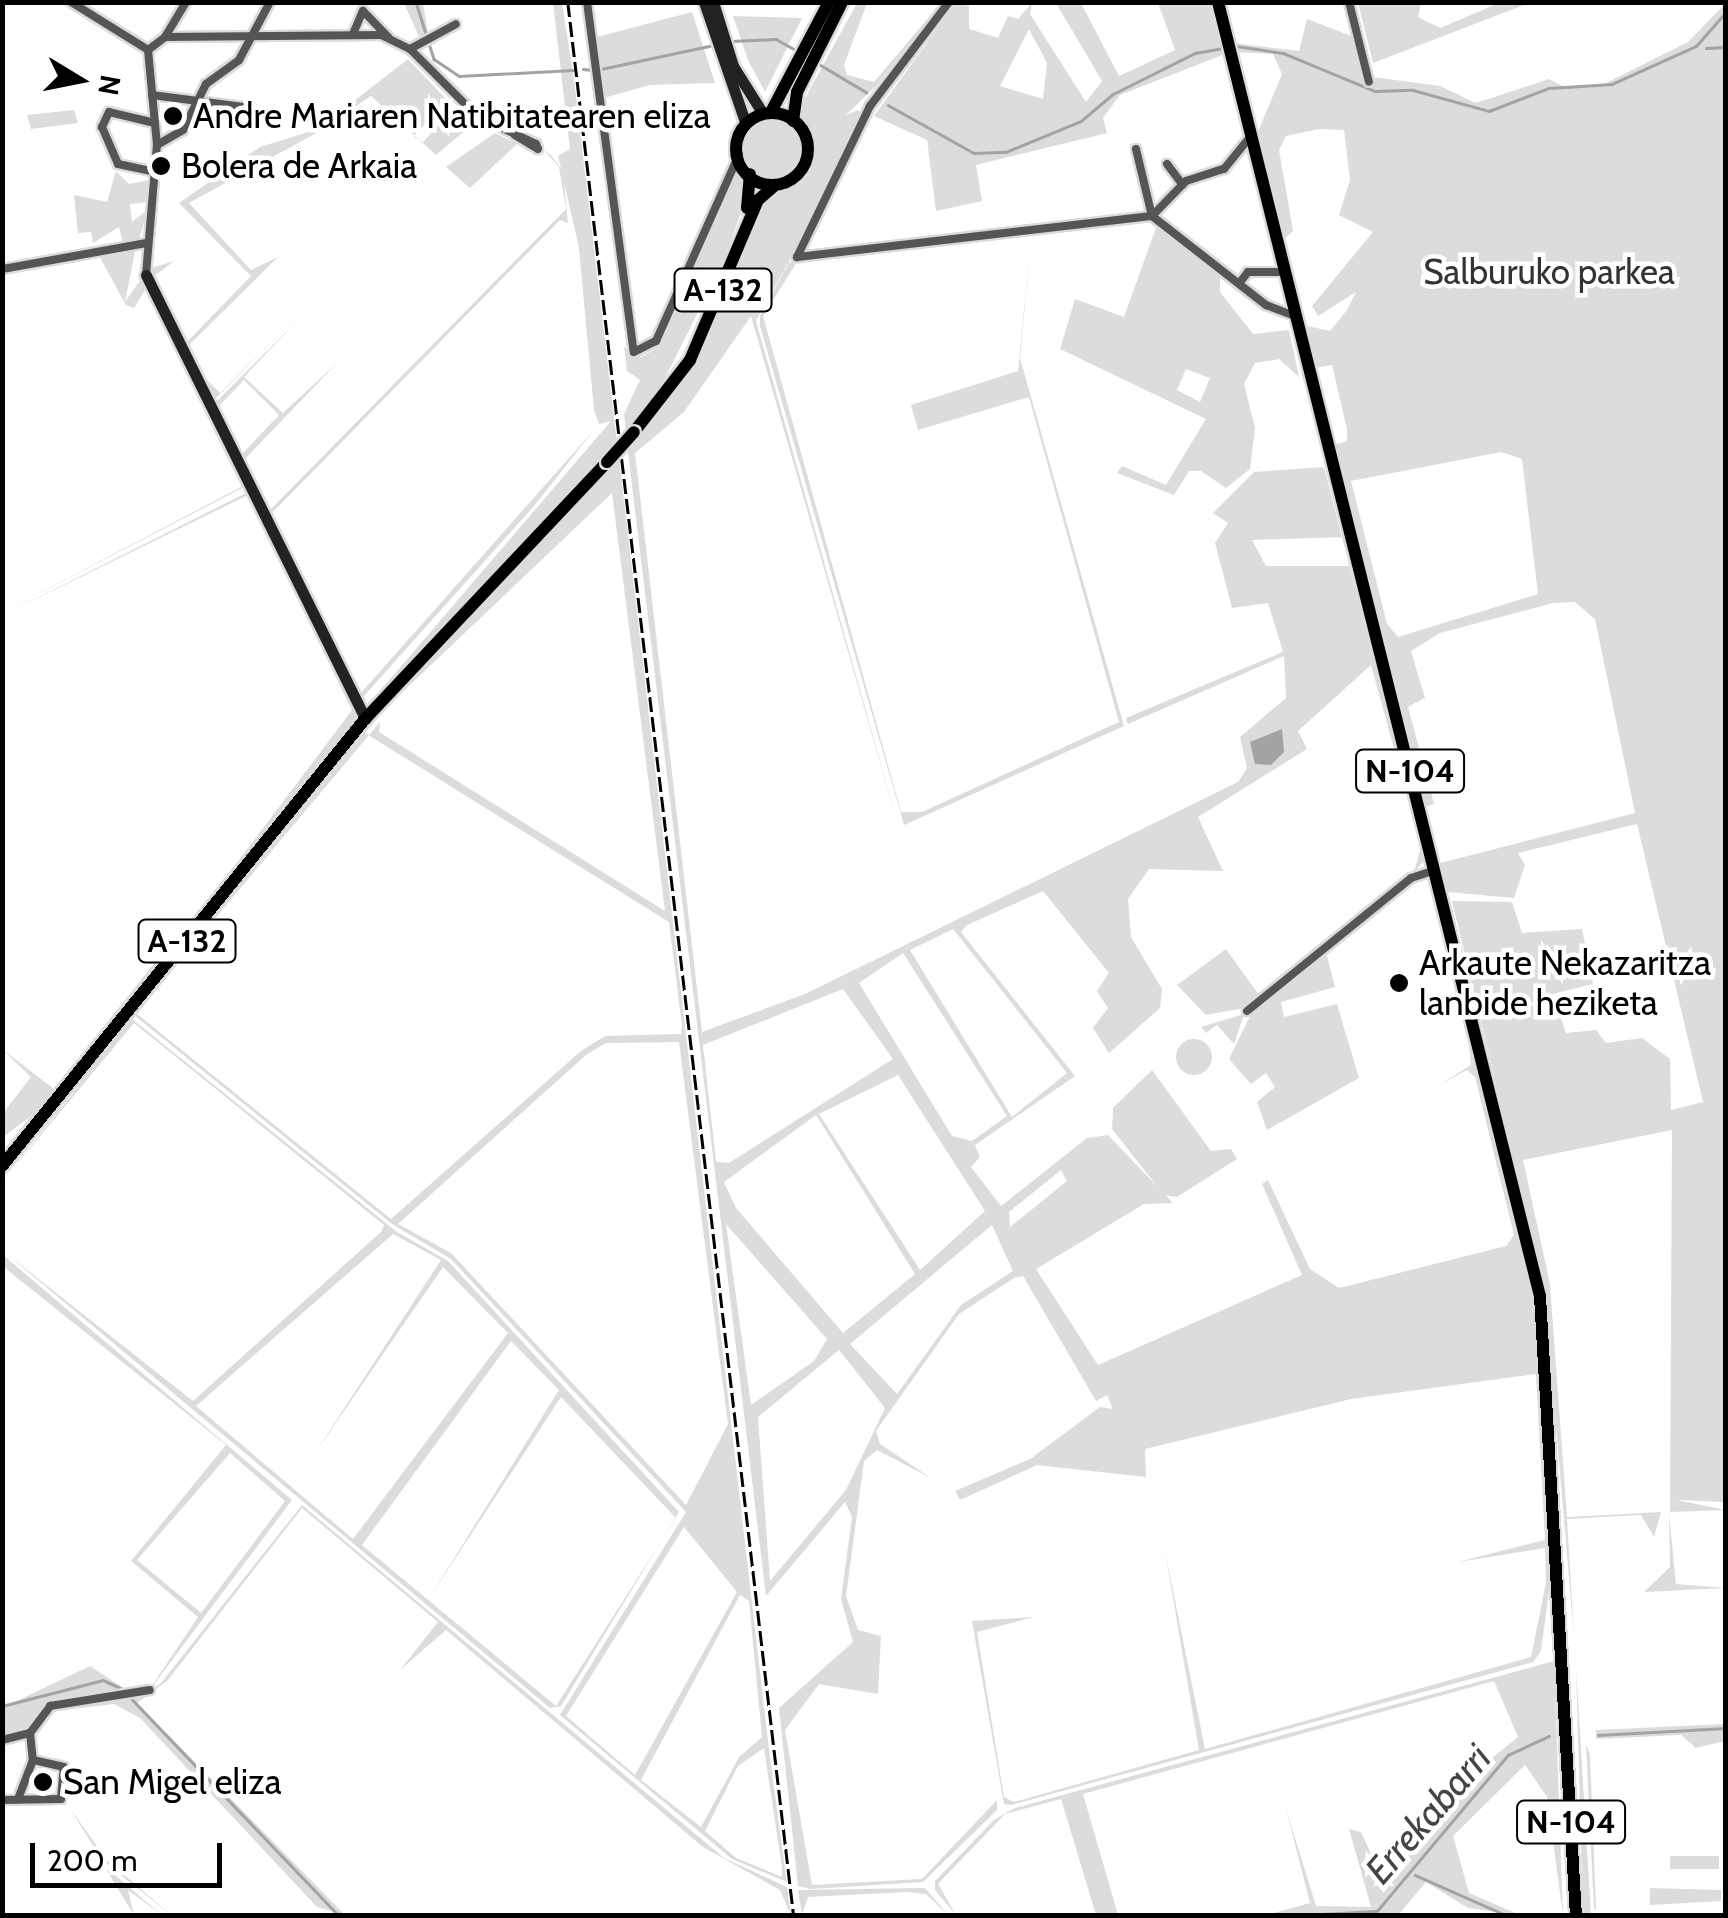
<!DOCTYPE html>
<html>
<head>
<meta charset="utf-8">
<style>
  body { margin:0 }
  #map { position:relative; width:1728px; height:1918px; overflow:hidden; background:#fff; font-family:Cabin,sans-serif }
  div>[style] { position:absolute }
  .green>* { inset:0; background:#dcdcdc; transform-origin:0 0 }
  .round { border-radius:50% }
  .water>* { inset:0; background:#a3a3a3 }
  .stream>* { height:2.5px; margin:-1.25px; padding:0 1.25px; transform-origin:1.25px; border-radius:1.25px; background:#a3a3a3 }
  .roads { filter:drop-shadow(2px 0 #dbdbdb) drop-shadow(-2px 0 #dbdbdb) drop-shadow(0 2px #dbdbdb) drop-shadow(0 -2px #dbdbdb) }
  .street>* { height:8px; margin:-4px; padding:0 4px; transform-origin:4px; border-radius:4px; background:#555 }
  .secondary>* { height:11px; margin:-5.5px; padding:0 5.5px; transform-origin:5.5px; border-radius:5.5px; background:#222 }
  .primary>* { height:12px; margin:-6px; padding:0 6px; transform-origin:6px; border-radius:6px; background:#000 }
  .primary>.ring { margin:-6px; padding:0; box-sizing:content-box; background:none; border:12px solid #000; border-radius:50% }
  .rail>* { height:2.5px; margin-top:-1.25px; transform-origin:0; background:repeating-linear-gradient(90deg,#000 0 15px,transparent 0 20px) }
  .bridges { filter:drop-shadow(2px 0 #dbdbdb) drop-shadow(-2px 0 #dbdbdb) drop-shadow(0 2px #dbdbdb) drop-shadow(0 -2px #dbdbdb) }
  .primary-bridge>* { height:12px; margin:-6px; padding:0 6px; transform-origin:6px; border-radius:6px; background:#000 }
  .dots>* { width:28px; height:28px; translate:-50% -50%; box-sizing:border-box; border:5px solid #fff; border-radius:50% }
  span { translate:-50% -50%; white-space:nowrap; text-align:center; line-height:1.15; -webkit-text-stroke:9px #fff; paint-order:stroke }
  .shield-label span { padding:2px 8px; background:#fff; border:2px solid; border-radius:8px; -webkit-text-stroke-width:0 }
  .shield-label { font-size:32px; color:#000; font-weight:700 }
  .poi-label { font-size:35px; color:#000 }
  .left { translate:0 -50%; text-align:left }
  .park-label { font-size:35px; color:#333 }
  .water-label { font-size:38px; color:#444; font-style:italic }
  .frame { position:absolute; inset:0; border:5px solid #000; pointer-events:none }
  .north { position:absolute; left:30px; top:30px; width:100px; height:100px; -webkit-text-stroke:8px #fff; paint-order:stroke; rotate:100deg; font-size:28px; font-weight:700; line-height:40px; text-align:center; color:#000 }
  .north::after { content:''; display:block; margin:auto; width:35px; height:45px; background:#000; clip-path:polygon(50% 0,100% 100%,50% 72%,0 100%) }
  .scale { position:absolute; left:30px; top:1843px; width:192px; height:45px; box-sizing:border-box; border:5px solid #000; border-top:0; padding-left:12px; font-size:30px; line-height:35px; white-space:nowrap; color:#000; -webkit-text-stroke:8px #fff; paint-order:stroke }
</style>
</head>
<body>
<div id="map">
  <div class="green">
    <i style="clip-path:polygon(404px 3px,423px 3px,428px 34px,420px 39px)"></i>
    <i style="clip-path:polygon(553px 3px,562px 3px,574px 80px,617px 442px,369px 704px,611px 421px,599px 424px,594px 410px,579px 248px,558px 156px,570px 149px)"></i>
    <i style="clip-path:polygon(evenodd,857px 3px,867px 3px,844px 65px,847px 75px,874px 82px,941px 3px,876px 86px,845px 116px,857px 110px,868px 118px,756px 321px,899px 828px,751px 316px,684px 412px,635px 453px,702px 1032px,805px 994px,1238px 782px,1247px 768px,1240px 737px,1286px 698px,1284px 656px,1128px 724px,1126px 718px,1283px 652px,1268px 603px,1232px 608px,1215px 543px,1228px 523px,1213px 513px,1254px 472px,1324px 467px,1425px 860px,1414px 872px,1421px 847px,1371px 665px,1298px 731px,1307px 749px,1198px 817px,1223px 871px,1149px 869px,1128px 899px,1131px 937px,1162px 989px,1160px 1008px,1109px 1053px,1093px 1028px,1108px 1008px,1097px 991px,1109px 973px,1043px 891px,967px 925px,961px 932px,1075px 1076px,975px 1145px,980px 1157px,971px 1167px,1001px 1206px,1087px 1138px,1108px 1135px,1173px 1203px,1144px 1204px,1036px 1269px,1098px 1365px,1302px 1275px,1262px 1184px,1268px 1180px,1310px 1269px,1339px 1288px,1506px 1246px,1514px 1235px,1475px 1077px,1467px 1070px,1441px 1084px,1471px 1065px,1466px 1015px,1533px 1290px,1550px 1584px,1541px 1651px,1533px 1662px,1011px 1805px,1004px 1804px,972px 1621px,1034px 1617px,977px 1632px,1004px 1797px,1014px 1802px,1199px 1750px,1165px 1551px,1205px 1749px,1531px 1657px,1546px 1583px,1545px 1548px,1458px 1562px,1545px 1540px,1536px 1374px,1351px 1399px,1145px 1449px,1146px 1477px,1037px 1465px,960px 1500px,955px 1491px,1030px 1459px,1100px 1407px,1113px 1409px,1107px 1395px,1096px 1401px,1023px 1276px,1014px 1278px,959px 1314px,876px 1431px,880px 1444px,931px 1478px,877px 1450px,864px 1461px,846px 1596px,858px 1630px,881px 1636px,878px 1694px,819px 1684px,785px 1730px,812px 1885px,922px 1879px,997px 1800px,997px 1810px,923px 1882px,811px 1889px,798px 1886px,779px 1708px,853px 1642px,841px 1599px,852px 1517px,845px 1502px,766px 1596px,628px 452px,624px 414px,640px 380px,627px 371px,624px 347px,641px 357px,659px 347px,738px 170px,746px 199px,724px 260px,634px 440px,703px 345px,762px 204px,810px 169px,813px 141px,799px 109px,857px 3px,1343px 537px,1349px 566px,1266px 566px,1252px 540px,1343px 537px,857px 3px,953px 929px,1067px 1073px,1012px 1117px,910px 950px,953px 929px,857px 3px,903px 953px,1007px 1116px,972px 1141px,952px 1136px,859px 983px,903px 953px,857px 3px,843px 989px,893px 1059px,729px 1163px,716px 1162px,703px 1045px,843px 989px,857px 3px,898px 1075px,985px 1211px,920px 1270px,819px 1114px,898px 1075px,857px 3px,816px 1115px,915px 1274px,843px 1333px,736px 1208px,724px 1182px,816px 1115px,857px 3px,1061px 1170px,1067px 1181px,1010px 1227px,1009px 1212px,1061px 1170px,857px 3px,726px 1224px,827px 1339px,814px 1361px,751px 1405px,726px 1224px,857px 3px,992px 1225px,1013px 1271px,961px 1305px,897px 1394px,850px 1344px,992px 1225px,857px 3px,839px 1350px,885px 1408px,846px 1490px,770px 1581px,758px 1417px,839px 1350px)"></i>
    <i style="clip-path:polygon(evenodd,956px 3px,969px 6px,969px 29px,998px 38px,1008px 16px,1018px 19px,1032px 3px,1030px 14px,1086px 102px,1102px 81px,1056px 3px,1081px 3px,1119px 76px,1175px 50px,1158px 3px,1210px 3px,1225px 54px,1120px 95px,1103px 118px,1107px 133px,976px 165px,982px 201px,936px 211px,927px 140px,874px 116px,956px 3px,1029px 29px,1047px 63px,1043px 99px,1000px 86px,1029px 29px)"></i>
    <i style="clip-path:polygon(1358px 3px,1421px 3px,1418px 17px,1440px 28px,1499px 3px,1529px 3px,1373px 63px)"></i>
    <i style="clip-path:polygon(evenodd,1725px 4px,1726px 1502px,1677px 1500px,1725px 1510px,1670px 1512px,1672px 1130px,1523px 1160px,1550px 1284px,1567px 1517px,1661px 1512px,1654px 1537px,1641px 1515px,1567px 1519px,1574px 1637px,1544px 1285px,1452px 901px,1512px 902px,1522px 933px,1582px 929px,1593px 984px,1553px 994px,1566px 1033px,1596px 1030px,1606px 1043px,1642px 1038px,1670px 1059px,1671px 1110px,1703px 1102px,1637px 824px,1518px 853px,1525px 865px,1514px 898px,1447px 892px,1440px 863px,1635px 813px,1595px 619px,1575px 602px,1553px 603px,1440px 633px,1411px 651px,1425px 698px,1408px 707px,1434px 804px,1425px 807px,1334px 445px,1347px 441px,1347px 429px,1332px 365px,1315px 368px,1303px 325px,1330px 331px,1347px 310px,1356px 292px,1318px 316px,1312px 306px,1373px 232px,1339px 215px,1350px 180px,1344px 130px,1319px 129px,1286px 136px,1279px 150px,1293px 231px,1283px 240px,1255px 139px,1282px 74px,1273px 54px,1233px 52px,1233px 43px,1299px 51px,1307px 19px,1357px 38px,1373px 77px,1440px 86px,1476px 103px,1549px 79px,1566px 88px,1604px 84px,1688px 42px,1725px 4px,1501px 452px,1522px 459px,1538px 594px,1398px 637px,1387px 624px,1351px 481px,1501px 452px)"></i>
    <i style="clip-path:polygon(692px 12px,715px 83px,650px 85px,604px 98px,597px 37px)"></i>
    <i style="clip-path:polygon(733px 16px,802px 18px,765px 92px,748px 60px)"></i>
    <i style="clip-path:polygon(408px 59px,447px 100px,414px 136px,422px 143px,456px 107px,474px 123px,436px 155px,371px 96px,318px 132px,189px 203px,251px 270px,278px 257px,188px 346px,199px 372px,220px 393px,297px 317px,217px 397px,210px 399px,148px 269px,174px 261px,153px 277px,186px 343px,251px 276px,179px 203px,260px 147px,318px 129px)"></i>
    <i style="clip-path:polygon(74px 110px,78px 123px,31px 129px,27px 115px)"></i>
    <i class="round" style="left:743px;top:120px;width:58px;height:58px"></i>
    <i style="clip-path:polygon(495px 133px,517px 144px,470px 188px,446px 167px)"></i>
    <i style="clip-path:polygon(evenodd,544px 150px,551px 155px,562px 170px,564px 182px,568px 223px,560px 220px,270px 515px,360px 694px,594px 430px,534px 506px,364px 696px,357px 698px,213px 406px,215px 403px,297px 321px,244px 377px,283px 413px,338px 362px,243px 461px,270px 510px,566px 209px,559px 167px,544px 150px,244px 380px,279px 415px,242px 454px,216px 409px,244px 380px)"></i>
    <i style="clip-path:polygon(116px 171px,129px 184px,150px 180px,148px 202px,130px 204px,132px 222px,148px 209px,139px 240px,136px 242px,3px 267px,123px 243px,119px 227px,93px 243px,91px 232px,78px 233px,74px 195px,107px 202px)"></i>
    <i style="clip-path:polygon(evenodd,1157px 225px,1220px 266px,1220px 292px,1253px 334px,1289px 330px,1299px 377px,1279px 359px,1255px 363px,1244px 384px,1255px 428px,1250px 469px,1226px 488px,1201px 471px,1189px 471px,1174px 495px,1117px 473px,1122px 466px,1166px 485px,1206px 419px,1060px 349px,1075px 299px,1124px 317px,1157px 225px,1186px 369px,1210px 378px,1200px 402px,1177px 390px,1186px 369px)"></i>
    <i style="clip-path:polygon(1031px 239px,1020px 358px,1124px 726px,904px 825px,760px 326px,760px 316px,789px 262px,914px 249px,797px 262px,763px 316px,901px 812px,922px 812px,1119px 722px,1029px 397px,918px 430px,911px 405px,1018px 371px)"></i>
    <i style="clip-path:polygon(136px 247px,125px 302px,143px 276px,246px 486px,3px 612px,243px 486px,147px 287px,134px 308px,126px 305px,99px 256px,3px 273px)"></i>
    <i style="clip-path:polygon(evenodd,619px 457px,770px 1758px,787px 1882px,732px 1859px,560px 1715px,686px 1512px,451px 1259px,392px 1224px,134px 1015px,380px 722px,379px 732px,665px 911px,612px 493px,373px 720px,619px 457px,365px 733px,669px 922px,682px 1026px,681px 1034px,605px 1036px,581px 1051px,391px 1219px,137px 1014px,365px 733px,619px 457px,679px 1042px,728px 1424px,686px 1505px,451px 1253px,398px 1224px,586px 1055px,606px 1043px,679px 1042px,619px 457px,684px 1527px,737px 1592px,635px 1775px,566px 1716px,684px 1527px,619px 457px,740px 1595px,749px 1601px,762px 1737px,739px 1757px,701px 1827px,641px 1780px,740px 1595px,619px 457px,764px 1748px,782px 1868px,782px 1877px,736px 1858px,705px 1831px,738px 1766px,764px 1748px)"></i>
    <i style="clip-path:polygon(248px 492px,356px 711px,357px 720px,182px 936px,352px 710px,248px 495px,3px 615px)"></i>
    <i style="clip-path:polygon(1226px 949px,1259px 995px,1244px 1008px,1206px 1015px,1177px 985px)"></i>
    <i style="clip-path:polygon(164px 951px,166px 955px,42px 1108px,3px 1137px,3px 1113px,31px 1077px,2px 1049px,54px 1089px)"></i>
    <i style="clip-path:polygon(1326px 952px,1335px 987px,1281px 1002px,1284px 1017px,1337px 1004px,1359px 1078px,1267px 1130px,1257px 1102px,1275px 1087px,1266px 1073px,1251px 1084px,1229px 1059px,1252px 1012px)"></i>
    <i style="clip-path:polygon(1244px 1014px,1234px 1044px,1217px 1025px,1206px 1033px,1201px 1027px)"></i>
    <i style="clip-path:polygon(evenodd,132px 1019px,397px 1232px,448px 1261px,679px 1512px,561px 1706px,550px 1708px,3px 1251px,193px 1401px,381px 1232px,384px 1225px,134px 1023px,3px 1181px,132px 1019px,393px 1234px,441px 1260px,313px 1456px,443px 1267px,508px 1333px,353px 1539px,196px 1406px,393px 1234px,132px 1019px,511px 1341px,559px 1390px,430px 1597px,561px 1397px,676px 1518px,556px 1706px,362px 1545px,511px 1341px)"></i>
    <i class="round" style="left:1176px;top:1039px;width:36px;height:36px"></i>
    <i style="clip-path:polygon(1152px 1070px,1211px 1151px,1231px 1149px,1237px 1159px,1177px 1197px,1164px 1195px,1112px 1129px,1113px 1108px)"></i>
    <i style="clip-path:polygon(evenodd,3px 1255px,292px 1500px,151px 1688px,140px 1693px,51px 1702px,28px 1730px,3px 1738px,2px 1708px,90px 1666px,128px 1691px,153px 1684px,198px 1617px,131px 1561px,226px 1445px,5px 1268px,3px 1255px,230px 1453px,285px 1501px,201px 1613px,137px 1560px,230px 1453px)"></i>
    <i style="clip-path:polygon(302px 1505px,724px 1858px,787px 1887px,791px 1915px,780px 1890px,703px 1847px,446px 1630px,400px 1670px,438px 1622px,302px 1508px,167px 1681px,137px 1703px,345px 1915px,317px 1907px,140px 1718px,114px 1704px,62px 1710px,140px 1697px,161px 1683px)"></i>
    <i style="clip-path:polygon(1669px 1514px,1676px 1584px,1725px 1588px,1644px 1592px,1670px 1567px)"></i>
    <i style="clip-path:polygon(1554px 1661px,1563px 1915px,1547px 1797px,1525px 1765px,1453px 1836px,1469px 1893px,1520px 1915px,1468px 1908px,1426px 1882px,1400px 1913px,1266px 1915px,1310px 1903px,1286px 1809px,1316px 1906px,1371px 1907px,1349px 1829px,1361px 1832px,1385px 1884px,1457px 1786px,1518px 1737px,1494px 1681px,1083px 1794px,1118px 1915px,1096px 1915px,1061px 1799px,1005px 1814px,938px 1884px,956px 1915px,935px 1890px,935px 1881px,995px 1819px,1015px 1808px)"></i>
    <i style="clip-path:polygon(1576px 1667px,1591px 1915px,1583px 1915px)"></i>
    <i style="clip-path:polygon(1725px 1724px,1725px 1741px,1696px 1748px,1681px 1735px,1596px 1739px,1596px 1730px)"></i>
    <i style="clip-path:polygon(1586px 1745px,1590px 1754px,1596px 1909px,1594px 1909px)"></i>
    <i style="clip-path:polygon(69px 1807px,107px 1860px,171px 1915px,102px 1860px)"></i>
    <i style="left:1719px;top:1856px;width:13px;height:49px;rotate:90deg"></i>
    <i style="clip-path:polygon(107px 1871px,109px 1870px,162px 1915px,128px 1890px,134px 1915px)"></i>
    <i style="clip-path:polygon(925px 1888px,948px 1915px,926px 1894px,907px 1892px,808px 1897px,802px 1915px,798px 1890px)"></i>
    <i style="clip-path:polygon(1650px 1888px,1721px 1890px,1721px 1901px,1650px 1905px)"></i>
  </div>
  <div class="water">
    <i style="clip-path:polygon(1282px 729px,1284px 752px,1271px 765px,1255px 764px,1250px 742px)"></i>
  </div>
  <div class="stream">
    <i style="left:416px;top:2px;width:60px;rotate:72.5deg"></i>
    <i style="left:434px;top:59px;width:30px;rotate:34deg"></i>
    <i style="left:459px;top:76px;width:114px;rotate:-3deg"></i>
    <i style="left:731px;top:41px;width:45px;rotate:-2.5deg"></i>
    <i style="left:776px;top:39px;width:26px;rotate:29deg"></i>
    <i style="left:1236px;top:46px;width:48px;rotate:8.5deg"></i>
    <i style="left:1283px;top:53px;width:100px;rotate:22.4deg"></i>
    <i style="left:1375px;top:91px;width:38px;rotate:-2deg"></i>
    <i style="left:1413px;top:90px;width:79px;rotate:15.4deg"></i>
    <i style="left:1489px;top:111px;width:64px;rotate:-21deg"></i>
    <i style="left:1549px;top:88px;width:63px;rotate:-3.6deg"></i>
    <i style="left:1612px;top:84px;width:92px;rotate:-24.3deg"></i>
    <i style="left:1696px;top:46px;width:45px;rotate:-48.6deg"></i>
    <i style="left:1706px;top:48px;width:20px;rotate:-3deg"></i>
    <i style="left:819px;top:64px;width:55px;rotate:30.8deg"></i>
    <i style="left:583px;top:69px;width:9px;rotate:6deg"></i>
    <i style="left:601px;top:69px;width:116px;rotate:-12deg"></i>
    <i style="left:888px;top:105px;width:98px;rotate:29.2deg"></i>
    <i style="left:974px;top:153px;width:32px;rotate:-2deg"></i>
    <i style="left:1006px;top:152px;width:81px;rotate:-22.5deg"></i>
    <i style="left:1081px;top:121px;width:42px;rotate:-40.2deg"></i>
    <i style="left:1113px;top:94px;width:92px;rotate:-26.6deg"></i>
    <i style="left:1195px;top:53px;width:28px;rotate:-10deg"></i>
    <i style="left:129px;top:1696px;width:304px;rotate:46.3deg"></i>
    <i style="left:2px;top:1706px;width:104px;rotate:-14.4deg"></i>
    <i style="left:103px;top:1680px;width:23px;rotate:25deg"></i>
    <i style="left:1598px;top:1735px;width:128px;rotate:-3.1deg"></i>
    <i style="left:1415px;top:1875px;width:102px;rotate:23.8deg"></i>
    <i style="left:1284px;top:1916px;width:93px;rotate:-3.1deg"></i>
    <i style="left:1377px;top:1911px;width:204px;rotate:-50deg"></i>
    <i style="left:1508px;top:1755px;width:45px;rotate:-24.9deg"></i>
  </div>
  <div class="roads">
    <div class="street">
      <i style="left:71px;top:2px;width:91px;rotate:31.9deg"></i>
      <i style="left:587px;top:2px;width:353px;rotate:82.4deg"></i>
      <i style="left:634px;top:352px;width:25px;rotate:-27deg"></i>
      <i style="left:656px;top:341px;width:204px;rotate:-66deg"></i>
      <i style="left:949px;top:2px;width:131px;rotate:127.2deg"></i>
      <i style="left:870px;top:106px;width:168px;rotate:115.8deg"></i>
      <i style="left:797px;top:257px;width:357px;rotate:-6.6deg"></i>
      <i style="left:1152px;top:216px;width:145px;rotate:38deg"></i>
      <i style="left:1266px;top:305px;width:31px;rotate:21deg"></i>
      <i style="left:1349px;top:2px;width:82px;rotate:76deg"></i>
      <i style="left:353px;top:34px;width:25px;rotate:-67deg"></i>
      <i style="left:363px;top:11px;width:37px;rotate:46deg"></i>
      <i style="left:165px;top:37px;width:41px;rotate:-59deg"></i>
      <i style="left:410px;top:49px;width:52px;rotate:-28.5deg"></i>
      <i style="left:148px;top:50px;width:21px;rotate:-37deg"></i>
      <i style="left:165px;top:37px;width:216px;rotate:-0.5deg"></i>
      <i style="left:381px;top:35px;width:32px;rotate:26deg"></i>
      <i style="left:410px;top:49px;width:95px;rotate:45deg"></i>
      <i style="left:477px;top:116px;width:65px;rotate:25.4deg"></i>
      <i style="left:536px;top:144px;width:5px;rotate:68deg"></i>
      <i style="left:538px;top:149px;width:27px;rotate:-149deg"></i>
      <i style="left:152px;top:95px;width:100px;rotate:7.5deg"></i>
      <i style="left:155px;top:123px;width:47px;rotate:-166.6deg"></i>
      <i style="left:109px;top:112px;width:17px;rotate:115deg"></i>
      <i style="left:102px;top:127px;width:40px;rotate:66.6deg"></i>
      <i style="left:118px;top:164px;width:39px;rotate:12deg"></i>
      <i style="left:157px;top:145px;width:30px;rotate:-30deg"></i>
      <i style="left:183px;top:130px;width:51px;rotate:-63.4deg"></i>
      <i style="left:206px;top:84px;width:41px;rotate:-36deg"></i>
      <i style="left:239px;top:60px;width:66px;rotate:-61.9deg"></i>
      <i style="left:1136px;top:149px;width:69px;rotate:76.6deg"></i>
      <i style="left:1152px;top:216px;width:49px;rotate:-45.8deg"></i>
      <i style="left:1186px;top:181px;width:40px;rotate:-18deg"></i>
      <i style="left:1224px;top:169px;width:41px;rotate:-50.9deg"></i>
      <i style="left:1167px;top:164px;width:26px;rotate:53deg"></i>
      <i style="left:2px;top:269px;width:147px;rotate:-10.2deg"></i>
      <i style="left:146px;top:275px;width:130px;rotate:-85.2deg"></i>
      <i style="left:157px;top:145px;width:95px;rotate:-95.4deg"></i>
      <i style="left:1241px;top:281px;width:11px;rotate:-52deg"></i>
      <i style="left:1248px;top:272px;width:36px"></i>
      <i style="left:1247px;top:1011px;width:211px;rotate:-39deg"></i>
      <i style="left:1411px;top:878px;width:25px;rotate:-18deg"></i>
      <i style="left:30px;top:1733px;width:34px;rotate:-53deg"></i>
      <i style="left:50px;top:1706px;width:101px;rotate:-9.1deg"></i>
      <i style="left:2px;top:1740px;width:29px;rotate:-14deg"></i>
      <i style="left:30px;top:1733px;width:27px;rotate:84deg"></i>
      <i style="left:2px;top:1800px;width:59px;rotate:-1deg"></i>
      <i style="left:61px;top:1799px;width:32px;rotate:-85deg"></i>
      <i style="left:64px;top:1767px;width:32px;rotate:-167deg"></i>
      <i style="left:33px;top:1760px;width:42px;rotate:111deg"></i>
    </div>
    <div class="secondary">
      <i style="left:704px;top:2px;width:127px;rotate:71.1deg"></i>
      <i style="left:713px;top:2px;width:67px;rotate:72.6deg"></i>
      <i style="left:733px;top:66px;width:54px;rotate:57.8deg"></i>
      <i style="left:146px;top:275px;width:495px;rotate:63.7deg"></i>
    </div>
    <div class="primary">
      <i style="left:1218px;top:2px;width:1333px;rotate:76.03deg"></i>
      <i style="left:1540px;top:1296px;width:621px;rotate:86.68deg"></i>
      <i style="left:771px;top:112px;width:124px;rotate:-62.2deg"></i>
      <i class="ring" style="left:736px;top:113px;width:60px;height:60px"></i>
      <i style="left:793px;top:121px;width:29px;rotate:-82deg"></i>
      <i style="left:797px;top:92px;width:101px;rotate:-63.4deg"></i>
      <i style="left:747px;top:208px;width:34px;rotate:-85deg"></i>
      <i style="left:634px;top:432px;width:91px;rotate:-52.1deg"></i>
      <i style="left:690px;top:360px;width:174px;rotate:-67deg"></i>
      <i style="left:758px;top:200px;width:23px;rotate:-41deg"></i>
      <i style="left:2px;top:1166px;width:576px;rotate:-50.92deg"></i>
      <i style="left:365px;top:719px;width:353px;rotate:-46.7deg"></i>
    </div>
  </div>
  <div class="rail">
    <i style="left:568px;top:2px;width:1927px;rotate:83.27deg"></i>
  </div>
  <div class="bridges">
    <div class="primary-bridge">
      <i style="left:607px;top:462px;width:40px;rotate:-48deg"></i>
    </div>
  </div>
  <div class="dots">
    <i style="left:173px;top:116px;background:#000"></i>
    <i style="left:161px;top:166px;background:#000"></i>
    <i style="left:1399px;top:983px;background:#000"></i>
    <i style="left:43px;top:1782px;background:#000"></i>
  </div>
  <div class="shield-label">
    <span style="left:723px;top:290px">A-132</span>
    <span style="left:1410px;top:771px">N-104</span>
    <span style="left:187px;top:941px">A-132</span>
    <span style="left:1571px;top:1822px">N-104</span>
  </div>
  <div class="poi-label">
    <span class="left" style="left:193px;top:116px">Andre Mariaren Natibitatearen eliza</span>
    <span class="left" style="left:181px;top:166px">Bolera de Arkaia</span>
    <span class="left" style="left:1419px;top:983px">Arkaute Nekazaritza<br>lanbide heziketa</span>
    <span class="left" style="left:63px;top:1782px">San Migel eliza</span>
  </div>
  <div class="park-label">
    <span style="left:1549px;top:272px">Salburuko parkea</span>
  </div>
  <div class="water-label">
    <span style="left:1428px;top:1814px;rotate:-49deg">Errekabarri</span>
  </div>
  <div class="frame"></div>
  <div class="north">N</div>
  <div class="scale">200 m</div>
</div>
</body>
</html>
